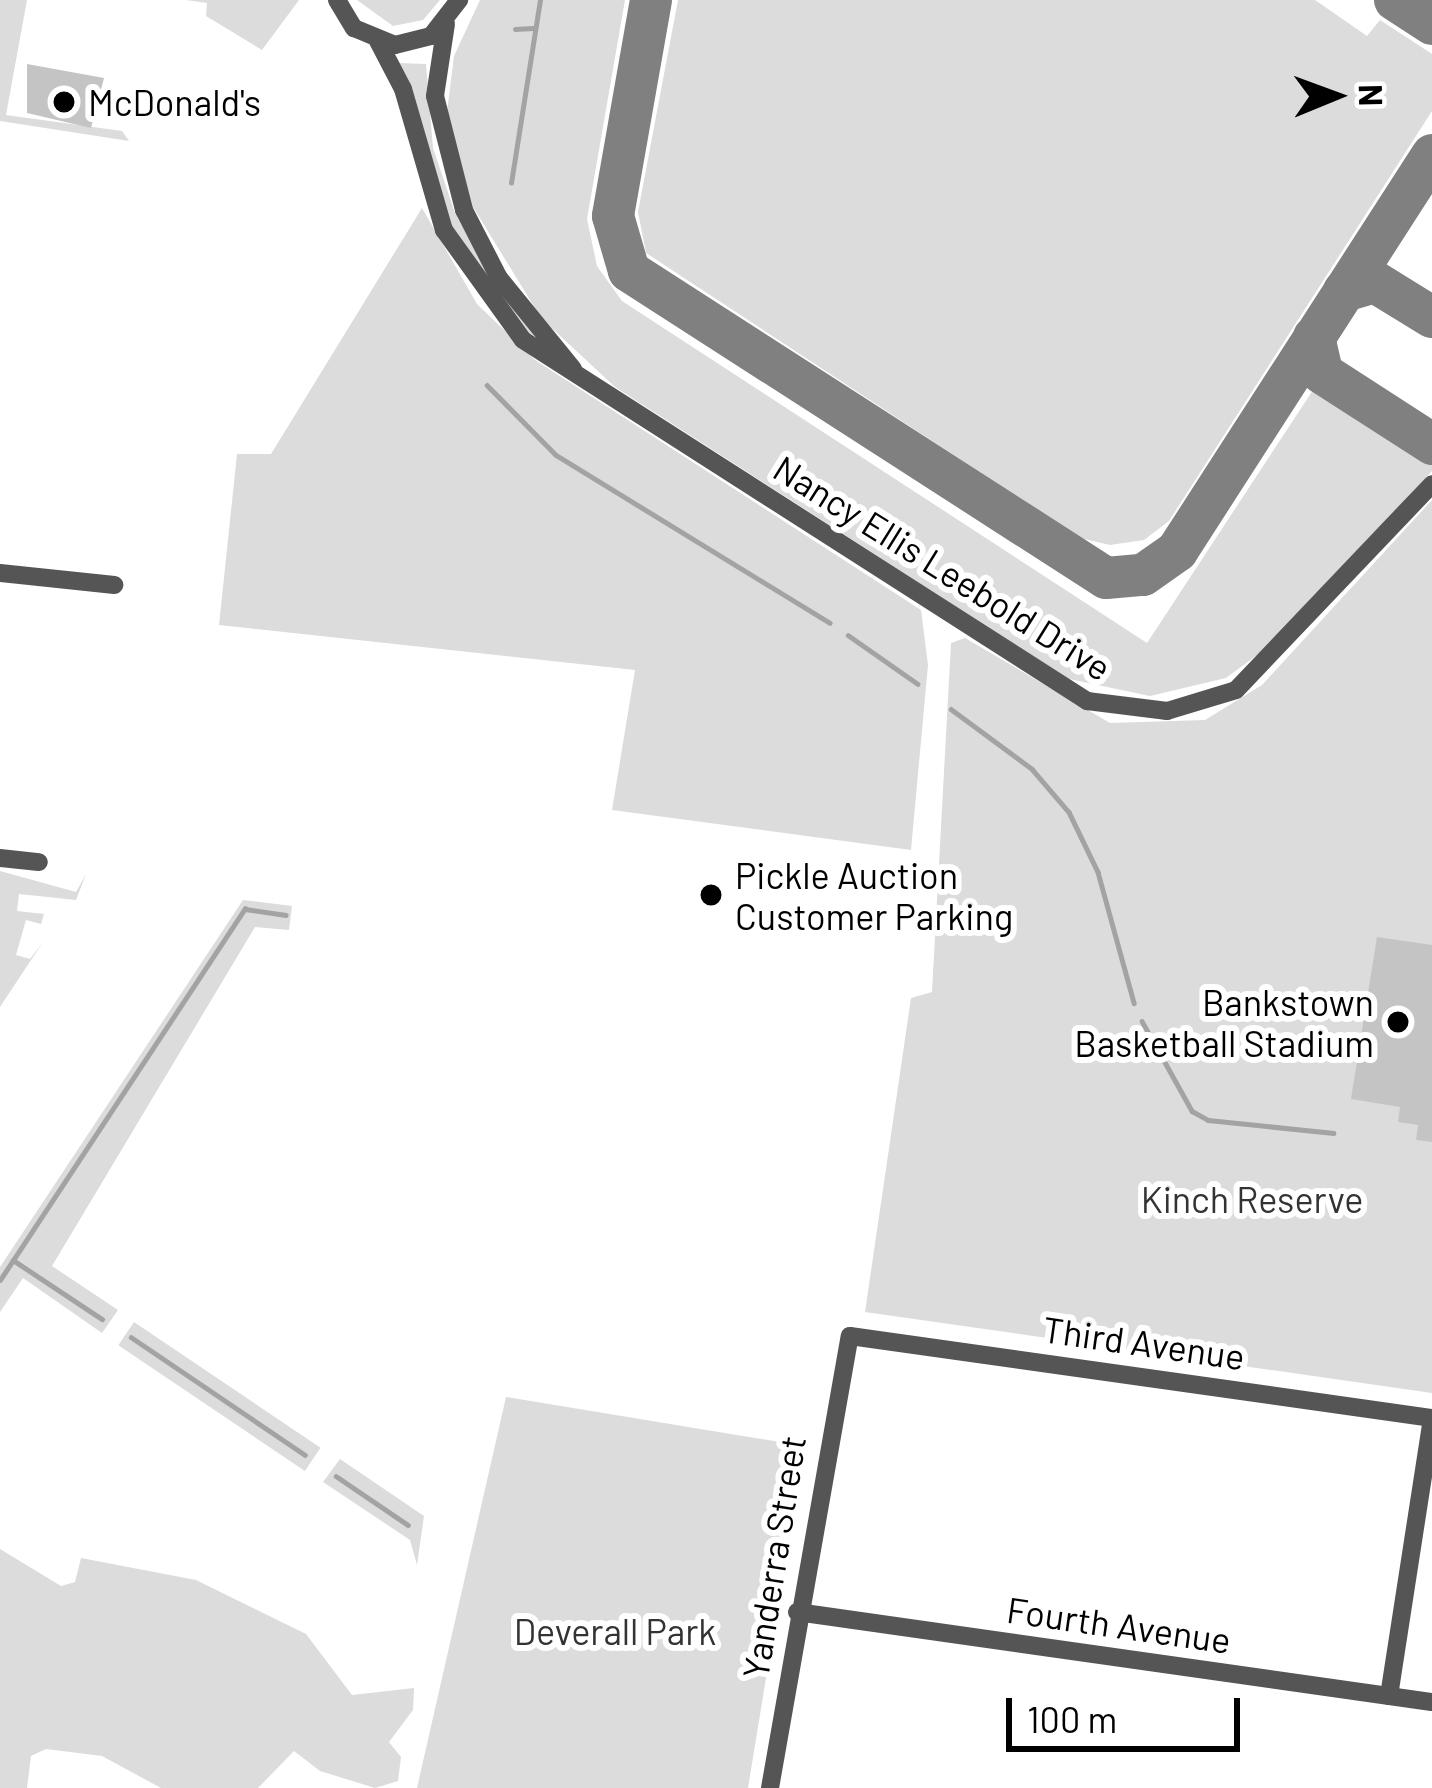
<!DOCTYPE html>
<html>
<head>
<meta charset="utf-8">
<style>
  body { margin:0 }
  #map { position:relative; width:1432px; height:1788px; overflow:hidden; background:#fff; font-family:Barlow,sans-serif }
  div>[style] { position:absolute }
  .green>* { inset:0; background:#dcdcdc; transform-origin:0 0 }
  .stream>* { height:4.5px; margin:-2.25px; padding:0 2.25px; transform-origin:2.25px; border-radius:2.25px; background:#a3a3a3 }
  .taxiway>* { height:42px; margin:-21px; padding:0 21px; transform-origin:21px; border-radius:21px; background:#808080 }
  .building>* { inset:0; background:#c4c4c4 }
  .minor>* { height:18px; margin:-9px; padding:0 9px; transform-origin:9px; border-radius:9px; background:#555 }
  .dots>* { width:33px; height:33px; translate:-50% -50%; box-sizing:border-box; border:6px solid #fff; border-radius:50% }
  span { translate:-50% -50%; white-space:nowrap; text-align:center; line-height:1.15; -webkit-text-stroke:12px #fff; paint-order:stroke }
  .poi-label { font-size:36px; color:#000 }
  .left { translate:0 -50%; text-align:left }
  .right { translate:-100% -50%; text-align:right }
  .street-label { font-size:36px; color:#000 }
  .park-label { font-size:36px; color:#333 }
  .north { position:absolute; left:1276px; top:36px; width:120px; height:120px; -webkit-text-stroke:9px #fff; paint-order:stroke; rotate:89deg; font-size:33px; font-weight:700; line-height:48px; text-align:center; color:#000 }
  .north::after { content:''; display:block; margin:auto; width:42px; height:54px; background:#000; clip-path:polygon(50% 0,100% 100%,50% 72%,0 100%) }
  .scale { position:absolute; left:1006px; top:1698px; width:234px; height:54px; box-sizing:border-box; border:6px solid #000; border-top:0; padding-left:15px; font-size:36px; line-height:42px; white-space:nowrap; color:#000; -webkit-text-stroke:9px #fff; paint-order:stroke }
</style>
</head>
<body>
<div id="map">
  <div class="green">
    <i style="clip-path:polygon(0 0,27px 0,6px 115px,122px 131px,129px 141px,0 121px)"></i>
    <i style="clip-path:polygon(186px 0,299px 0,262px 50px,206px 16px,207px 3px)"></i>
    <i style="clip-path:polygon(357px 0,440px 0,423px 20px,393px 26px)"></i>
    <i style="clip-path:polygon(480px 0,625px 0,587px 219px,597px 266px,622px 301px,1147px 643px,1317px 384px,1432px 453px,1432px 471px,1277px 640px,1226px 678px,1150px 696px,1069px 679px,615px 387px,541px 318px,470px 202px,447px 112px,454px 56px)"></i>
    <i style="clip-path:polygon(678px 0,1315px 0,1367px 36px,1380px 20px,1432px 54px,1432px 111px,1169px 521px,1144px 540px,1110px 545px,1080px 538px,646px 253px,638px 212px)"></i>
    <i style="clip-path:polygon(399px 63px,426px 64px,433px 148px,455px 213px,486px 269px,555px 354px,533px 340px,448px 225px)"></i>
    <i style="clip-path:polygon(422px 208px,477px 304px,535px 360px,921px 610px,928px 665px,911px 850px,612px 810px,635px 670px,219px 625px,237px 454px,271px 454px)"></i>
    <i style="clip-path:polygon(1432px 500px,1432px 1393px,865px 1312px,911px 998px,932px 992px,951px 643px,965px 638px,1110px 723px,1205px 720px,1262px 685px)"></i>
    <i style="clip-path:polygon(0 871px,76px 892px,86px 874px,76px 900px,19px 894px,17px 911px,44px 914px,41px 924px,26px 920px,16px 955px,30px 959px,43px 942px,0 1007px)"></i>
    <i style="clip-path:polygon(243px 900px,292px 906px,289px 930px,255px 927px,52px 1266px,118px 1310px,102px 1333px,23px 1278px,0 1312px,0 1267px)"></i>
    <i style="left:134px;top:1322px;width:225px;height:28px;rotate:34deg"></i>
    <i style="clip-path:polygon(506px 1397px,804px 1446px,748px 1788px,417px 1788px)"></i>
    <i style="clip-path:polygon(340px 1459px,424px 1516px,417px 1565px,410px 1540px,323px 1482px)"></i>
    <i style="clip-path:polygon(0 1549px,61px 1586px,75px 1582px,81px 1558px,196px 1580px,306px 1634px,352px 1695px,414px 1688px,413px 1710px,389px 1742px,401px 1757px,398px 1781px,375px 1788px,320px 1771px,294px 1751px,258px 1788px,161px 1788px,102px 1756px,46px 1749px,31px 1756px,27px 1788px,0 1788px)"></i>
  </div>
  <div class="stream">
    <i style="left:515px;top:29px;width:18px;rotate:-3deg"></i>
    <i style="left:511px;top:183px;width:185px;rotate:-81deg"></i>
    <i style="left:487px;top:385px;width:98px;rotate:45.4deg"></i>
    <i style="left:556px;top:455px;width:321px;rotate:31.5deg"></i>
    <i style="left:848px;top:635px;width:85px;rotate:35deg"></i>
    <i style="left:951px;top:709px;width:101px;rotate:36.5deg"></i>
    <i style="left:1032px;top:769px;width:57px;rotate:49.3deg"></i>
    <i style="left:1069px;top:812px;width:67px;rotate:64.2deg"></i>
    <i style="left:1098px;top:872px;width:136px;rotate:74.6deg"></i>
    <i style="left:1142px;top:1021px;width:103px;rotate:60.9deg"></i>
    <i style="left:1192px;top:1111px;width:18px;rotate:29deg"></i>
    <i style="left:1208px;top:1120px;width:126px;rotate:5.9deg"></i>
    <i style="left:13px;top:1260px;width:107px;rotate:33.5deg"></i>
    <i style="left:0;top:1280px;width:445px;rotate:-56.6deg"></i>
    <i style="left:245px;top:909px;width:41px;rotate:8.3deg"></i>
    <i style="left:131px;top:1337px;width:210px;rotate:34.1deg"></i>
    <i style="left:336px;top:1476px;width:87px;rotate:34.2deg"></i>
  </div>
  <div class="taxiway">
    <i style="left:651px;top:0;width:219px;rotate:100deg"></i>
    <i style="left:613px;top:216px;width:57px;rotate:73.8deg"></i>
    <i style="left:629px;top:271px;width:567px;rotate:32.77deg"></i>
    <i style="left:1106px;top:578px;width:37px;rotate:-5deg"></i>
    <i style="left:1143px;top:575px;width:42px;rotate:-35.2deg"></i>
    <i style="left:1177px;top:551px;width:471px;rotate:-57.2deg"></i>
    <i style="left:1395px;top:0;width:44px;rotate:33deg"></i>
    <i style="left:1344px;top:291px;width:32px;rotate:-16deg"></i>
    <i style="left:1375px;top:282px;width:67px;rotate:31.6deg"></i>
    <i style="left:1314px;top:337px;width:37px;rotate:77deg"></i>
    <i style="left:1322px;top:373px;width:131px;rotate:32.8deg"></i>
  </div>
  <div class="building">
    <i style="clip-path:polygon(27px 64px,104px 78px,91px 128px,27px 113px)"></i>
    <i style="clip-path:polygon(1377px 937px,1432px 945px,1432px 1142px,1416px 1140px,1418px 1125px,1398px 1122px,1400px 1107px,1351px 1099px)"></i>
  </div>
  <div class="minor">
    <i style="left:337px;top:0;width:33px;rotate:59deg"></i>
    <i style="left:354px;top:28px;width:44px;rotate:22.5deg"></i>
    <i style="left:395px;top:45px;width:37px;rotate:-14deg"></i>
    <i style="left:431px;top:36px;width:46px;rotate:-52.1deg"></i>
    <i style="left:446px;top:24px;width:73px;rotate:98.7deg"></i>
    <i style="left:435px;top:96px;width:118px;rotate:75.7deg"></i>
    <i style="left:464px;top:210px;width:76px;rotate:62.8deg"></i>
    <i style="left:499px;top:278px;width:117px;rotate:50.9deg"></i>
    <i style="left:378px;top:41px;width:54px;rotate:62.5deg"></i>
    <i style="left:403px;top:89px;width:147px;rotate:73.8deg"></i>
    <i style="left:444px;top:230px;width:135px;rotate:54.3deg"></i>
    <i style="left:523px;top:340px;width:670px;rotate:32.62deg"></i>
    <i style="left:1087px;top:701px;width:81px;rotate:7.1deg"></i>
    <i style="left:1167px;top:711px;width:72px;rotate:-16.9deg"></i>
    <i style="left:1236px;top:690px;width:284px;rotate:-46.4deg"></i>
    <i style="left:0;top:573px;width:115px;rotate:6deg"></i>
    <i style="left:0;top:858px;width:39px;rotate:6deg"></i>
    <i style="left:797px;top:1612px;width:641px;rotate:8.07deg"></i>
    <i style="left:1389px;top:1696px;width:280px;rotate:-81.2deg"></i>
    <i style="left:770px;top:1788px;width:459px;rotate:-80deg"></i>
    <i style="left:850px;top:1336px;width:588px;rotate:8.02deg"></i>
  </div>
  <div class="dots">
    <i style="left:64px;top:102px;background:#000"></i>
    <i style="left:711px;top:895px;background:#000"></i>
    <i style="left:1398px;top:1022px;background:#000"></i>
  </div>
  <div class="poi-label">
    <span class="left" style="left:88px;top:102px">McDonald's</span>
    <span class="left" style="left:735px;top:895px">Pickle Auction<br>Customer Parking</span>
    <span class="right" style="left:1374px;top:1022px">Bankstown<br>Basketball Stadium</span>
  </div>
  <div class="street-label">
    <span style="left:943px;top:567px;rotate:32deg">Nancy Ellis Leebold Drive</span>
    <span style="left:1144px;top:1342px;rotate:8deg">Third Avenue</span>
    <span style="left:773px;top:1557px;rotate:-81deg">Yanderra Street</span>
    <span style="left:1119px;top:1624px;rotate:8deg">Fourth Avenue</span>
  </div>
  <div class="park-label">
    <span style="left:1252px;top:1199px">Kinch Reserve</span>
    <span style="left:615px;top:1631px">Deverall Park</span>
  </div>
  <div class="north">N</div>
  <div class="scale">100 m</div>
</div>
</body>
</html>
